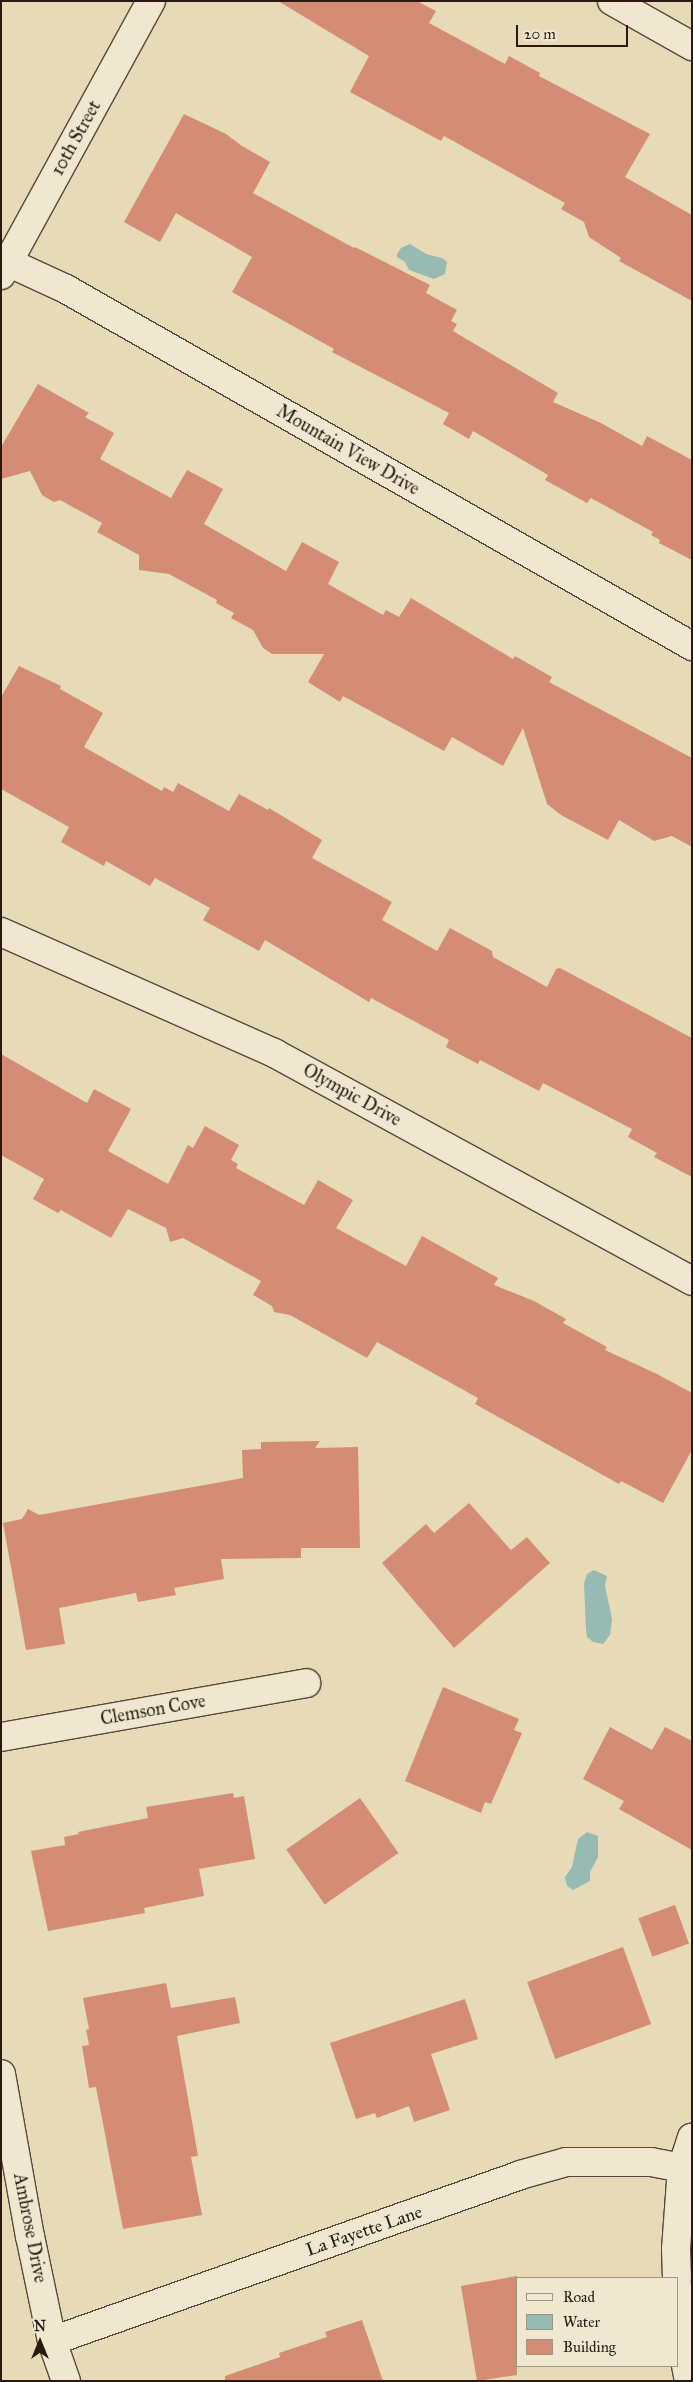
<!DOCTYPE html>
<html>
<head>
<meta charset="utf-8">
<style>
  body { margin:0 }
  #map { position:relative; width:693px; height:2382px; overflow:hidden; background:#e7dab7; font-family:"IM FELL Great Primer",serif }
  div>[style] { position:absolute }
  .water>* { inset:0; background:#97bab2 }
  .building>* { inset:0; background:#d48d74; transform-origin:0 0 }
  .roads { filter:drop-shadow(1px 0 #59483a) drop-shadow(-1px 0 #59483a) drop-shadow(0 1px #59483a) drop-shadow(0 -1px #59483a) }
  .minor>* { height:28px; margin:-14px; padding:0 14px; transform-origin:14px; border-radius:14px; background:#efe7d0 }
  span { translate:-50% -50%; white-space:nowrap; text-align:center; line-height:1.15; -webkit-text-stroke:5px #efe7d0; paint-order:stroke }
  .street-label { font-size:18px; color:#2a1811 }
  .frame { position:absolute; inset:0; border:2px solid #2a1811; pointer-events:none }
  .legend { position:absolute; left:516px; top:2277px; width:162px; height:90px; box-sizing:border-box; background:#efe7d0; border:1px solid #a09484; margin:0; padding:6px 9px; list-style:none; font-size:15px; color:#2a1811 }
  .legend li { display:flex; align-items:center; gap:10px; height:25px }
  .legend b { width:25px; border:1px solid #a09484 }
  .north { position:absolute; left:15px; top:2317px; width:50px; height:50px; -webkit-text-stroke:4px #efe7d0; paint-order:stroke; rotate:0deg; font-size:14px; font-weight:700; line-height:20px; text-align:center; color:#2a1811 }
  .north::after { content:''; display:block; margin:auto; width:18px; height:22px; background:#2a1811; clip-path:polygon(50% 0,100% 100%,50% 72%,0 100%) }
  .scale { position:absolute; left:516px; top:25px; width:112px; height:22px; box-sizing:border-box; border:2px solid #2a1811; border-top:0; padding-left:6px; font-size:15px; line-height:18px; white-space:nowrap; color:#2a1811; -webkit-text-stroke:4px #efe7d0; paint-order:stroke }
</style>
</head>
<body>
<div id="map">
  <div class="water">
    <i style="clip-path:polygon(410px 244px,426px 254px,442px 258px,447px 262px,445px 274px,434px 279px,409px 270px,405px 262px,397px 257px,397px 254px,401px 248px)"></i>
    <i style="clip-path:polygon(594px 1570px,607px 1576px,605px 1586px,612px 1619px,610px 1635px,603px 1644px,593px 1642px,587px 1637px,586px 1630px,584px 1584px,587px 1574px)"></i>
    <i style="clip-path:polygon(587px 1832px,598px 1836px,598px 1857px,590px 1872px,590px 1881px,573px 1890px,567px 1886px,565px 1877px,572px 1867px,578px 1839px)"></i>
  </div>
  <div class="building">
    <i style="clip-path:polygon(278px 1px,417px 1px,436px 11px,429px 23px,505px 64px,509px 56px,540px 73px,539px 76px,650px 134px,625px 177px,692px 215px,692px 301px,619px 261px,621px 258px,589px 237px,584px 222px,561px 209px,565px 203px,444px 136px,441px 141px,350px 92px,369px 56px)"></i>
    <i style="clip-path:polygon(184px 114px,226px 134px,242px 146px,270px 162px,253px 193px,354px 248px,355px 247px,430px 285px,426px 293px,457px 310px,451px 321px,457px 324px,453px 331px,558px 393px,553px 402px,601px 423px,642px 446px,647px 436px,692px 460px,692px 560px,659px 543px,660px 540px,651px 535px,653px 532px,591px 498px,587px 503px,545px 480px,548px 475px,473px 431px,469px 439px,443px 424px,449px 413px,332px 352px,334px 349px,232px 292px,252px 257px,176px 213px,160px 242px,124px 222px)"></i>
    <i style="clip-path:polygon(38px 384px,89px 413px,85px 417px,114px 433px,100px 459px,171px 498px,187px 470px,223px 489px,204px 524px,286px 571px,302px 542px,339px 562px,328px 584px,383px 615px,386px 610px,399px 617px,411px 598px,513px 659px,515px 656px,552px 677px,549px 682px,692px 758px,692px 847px,672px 836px,654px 841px,619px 820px,608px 840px,561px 815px,547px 804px,523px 728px,503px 766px,452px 737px,444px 751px,343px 696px,340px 702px,308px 682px,324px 654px,272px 654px,263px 648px,253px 630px,231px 618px,234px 613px,216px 603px,217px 600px,169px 574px,139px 570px,139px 555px,97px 532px,102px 523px,60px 500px,54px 502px,42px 495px,30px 471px,1px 479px,1px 447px)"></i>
    <i style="clip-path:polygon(19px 666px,61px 686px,60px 689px,103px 713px,84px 747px,162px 791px,164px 787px,173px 792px,178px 783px,229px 811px,239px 794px,268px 810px,269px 808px,322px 840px,312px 858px,392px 902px,382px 920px,437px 951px,450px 928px,492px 951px,493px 957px,547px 987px,556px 969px,560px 968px,692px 1038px,692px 1177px,654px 1157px,657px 1153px,628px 1137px,632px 1129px,543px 1083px,539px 1091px,480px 1060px,478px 1064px,446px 1047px,449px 1040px,371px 998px,369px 1002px,265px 940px,259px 951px,203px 920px,210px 908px,155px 878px,150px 886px,106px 861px,104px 866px,61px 842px,69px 827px,1px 789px,1px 697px)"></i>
    <i style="clip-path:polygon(1px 1054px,87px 1103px,94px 1089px,131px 1109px,108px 1151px,168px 1184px,188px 1145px,193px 1148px,205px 1126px,239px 1145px,231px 1160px,238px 1164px,236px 1168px,304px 1205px,318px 1180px,353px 1200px,336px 1228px,406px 1266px,422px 1236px,498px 1278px,494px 1285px,534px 1301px,566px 1319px,563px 1323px,607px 1347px,605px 1350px,657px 1374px,692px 1393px,692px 1450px,663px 1503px,621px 1481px,619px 1484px,475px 1404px,478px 1398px,377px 1342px,367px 1358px,290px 1315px,274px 1312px,272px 1306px,253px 1295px,261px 1281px,183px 1238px,170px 1242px,166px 1228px,128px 1209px,111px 1238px,61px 1210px,58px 1213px,33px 1199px,44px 1179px,1px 1155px)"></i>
    <i style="clip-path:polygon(320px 1441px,315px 1448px,358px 1447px,360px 1548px,301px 1548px,301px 1558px,221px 1559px,224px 1579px,174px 1588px,176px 1595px,138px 1602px,136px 1593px,59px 1608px,65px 1644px,26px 1650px,3px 1523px,22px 1519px,28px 1509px,39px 1515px,243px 1478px,242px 1450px,261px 1449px,261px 1442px)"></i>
    <i style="clip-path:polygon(469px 1503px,511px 1550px,527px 1537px,550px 1563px,454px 1648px,382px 1563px,426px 1524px,434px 1533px)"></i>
    <i style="clip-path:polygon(443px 1687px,519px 1719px,514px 1730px,522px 1733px,491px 1804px,485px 1802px,481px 1813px,405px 1781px)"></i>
    <i style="clip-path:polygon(610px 1727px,652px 1750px,665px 1727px,692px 1741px,692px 1850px,619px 1809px,624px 1801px,583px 1779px)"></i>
    <i style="clip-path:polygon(233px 1793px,234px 1798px,244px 1796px,255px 1859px,199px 1869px,204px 1896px,144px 1908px,145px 1913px,48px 1931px,31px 1851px,65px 1845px,64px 1837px,79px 1834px,78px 1832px,148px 1818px,146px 1807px)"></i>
    <i style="left:360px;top:1798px;width:67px;height:90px;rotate:55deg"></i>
    <i style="left:675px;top:1905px;width:41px;height:39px;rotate:70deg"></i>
    <i style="left:623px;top:1947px;width:82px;height:102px;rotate:70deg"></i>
    <i style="clip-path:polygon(166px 1983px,171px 2008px,235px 1997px,240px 2023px,177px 2036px,198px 2156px,191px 2157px,202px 2215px,123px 2229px,96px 2087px,89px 2088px,82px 2046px,89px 2045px,86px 2030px,89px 2029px,83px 1998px)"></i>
    <i style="clip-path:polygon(465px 1999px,478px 2039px,431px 2054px,450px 2110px,414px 2122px,409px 2106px,377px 2118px,375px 2113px,356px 2119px,330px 2043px)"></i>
    <i style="clip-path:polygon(517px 2276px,517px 2375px,477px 2381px,461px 2286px)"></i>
    <i style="clip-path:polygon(362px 2320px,383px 2381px,225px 2381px,225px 2376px,280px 2357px,279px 2353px,327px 2337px,325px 2332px)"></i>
  </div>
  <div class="roads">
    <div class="minor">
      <i style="left:612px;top:1px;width:92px;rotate:29.4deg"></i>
      <i style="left:1px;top:259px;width:72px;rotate:24.8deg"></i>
      <i style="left:66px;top:289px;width:721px;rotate:29.7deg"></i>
      <i style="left:1px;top:275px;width:312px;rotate:-61.3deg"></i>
      <i style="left:1px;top:932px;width:299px;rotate:23.9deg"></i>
      <i style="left:274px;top:1053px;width:476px;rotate:28.6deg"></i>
      <i style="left:1px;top:1737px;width:310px;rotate:-10deg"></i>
      <i style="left:1px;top:2074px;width:165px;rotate:79.9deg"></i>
      <i style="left:30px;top:2236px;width:107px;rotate:78.2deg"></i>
      <i style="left:52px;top:2341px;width:42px;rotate:70.7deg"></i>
      <i style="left:677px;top:2278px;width:29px;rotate:-92deg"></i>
      <i style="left:676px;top:2249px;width:81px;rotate:-85.8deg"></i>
      <i style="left:682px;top:2168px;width:32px;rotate:-72deg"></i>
      <i style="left:677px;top:2285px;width:39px;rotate:89deg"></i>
      <i style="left:678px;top:2324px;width:58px;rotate:79.1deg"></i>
      <i style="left:52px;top:2341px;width:497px;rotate:-19.5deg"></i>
      <i style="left:520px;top:2175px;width:48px;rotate:-15.8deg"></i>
      <i style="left:566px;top:2162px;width:85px"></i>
      <i style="left:651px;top:2162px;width:32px;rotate:11deg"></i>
    </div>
  </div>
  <div class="street-label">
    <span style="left:76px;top:138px;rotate:-61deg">10th Street</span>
    <span style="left:348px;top:450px;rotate:30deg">Mountain View Drive</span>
    <span style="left:352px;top:1095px;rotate:29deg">Olympic Drive</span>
    <span style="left:153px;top:1710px;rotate:-10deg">Clemson Cove</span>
    <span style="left:30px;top:2228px;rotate:79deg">Ambrose Drive</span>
    <span style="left:364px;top:2231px;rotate:-19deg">La Fayette Lane</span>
  </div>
  <div class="frame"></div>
  <ul class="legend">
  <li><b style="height:6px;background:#efe7d0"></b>Road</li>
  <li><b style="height:14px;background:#97bab2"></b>Water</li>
  <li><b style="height:14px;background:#d48d74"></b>Building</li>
  </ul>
  <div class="north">N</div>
  <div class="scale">20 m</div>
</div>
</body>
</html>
